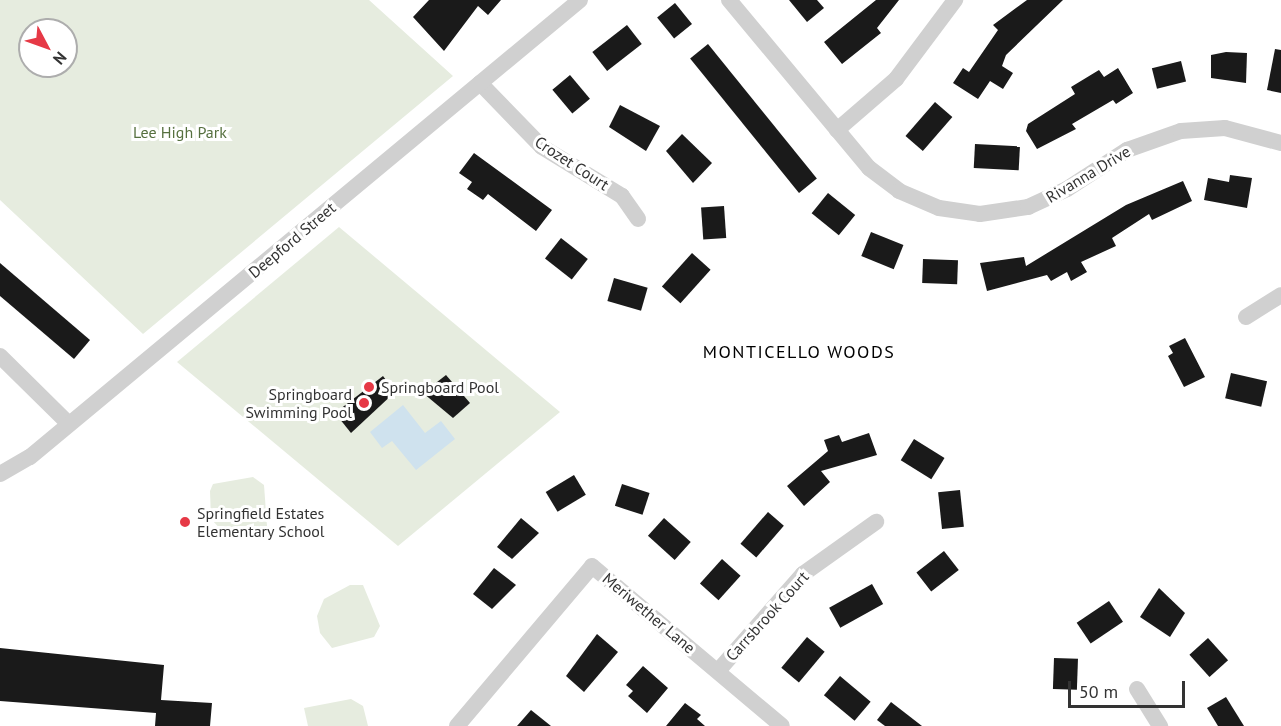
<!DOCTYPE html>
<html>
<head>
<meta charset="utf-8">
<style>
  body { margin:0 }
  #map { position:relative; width:1281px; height:726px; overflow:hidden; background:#fff; font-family:"PT Sans",sans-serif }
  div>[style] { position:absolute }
  .green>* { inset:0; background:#e6ecdf }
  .water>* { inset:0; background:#cfe2ee }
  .building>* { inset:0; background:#1a1a1a; transform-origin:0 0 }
  .street>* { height:16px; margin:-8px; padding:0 8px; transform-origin:8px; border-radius:8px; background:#d0d0d0 }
  .dots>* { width:16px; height:16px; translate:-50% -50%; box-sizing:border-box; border:3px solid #fff; border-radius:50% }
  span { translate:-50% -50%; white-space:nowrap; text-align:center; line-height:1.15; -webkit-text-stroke:6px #fff; paint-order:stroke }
  .park-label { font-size:16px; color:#56703f }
  .street-label { font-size:16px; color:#333 }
  .poi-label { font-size:16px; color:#333 }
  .left { translate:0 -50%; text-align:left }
  .right { translate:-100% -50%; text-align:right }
  .neighbourhood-label { font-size:18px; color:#000; letter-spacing:1.5px }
  .north { position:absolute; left:18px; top:18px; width:60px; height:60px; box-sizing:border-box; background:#fff; border:2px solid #adadad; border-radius:50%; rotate:131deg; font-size:16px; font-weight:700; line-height:24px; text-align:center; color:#333 }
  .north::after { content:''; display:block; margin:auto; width:21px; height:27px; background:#e63946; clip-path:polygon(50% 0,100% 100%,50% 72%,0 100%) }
  .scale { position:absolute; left:1068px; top:681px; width:117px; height:27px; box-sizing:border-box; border:3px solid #333; border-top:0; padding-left:8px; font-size:18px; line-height:21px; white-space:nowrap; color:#333; -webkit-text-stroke:4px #fff; paint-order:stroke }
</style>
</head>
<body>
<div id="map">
  <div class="green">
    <i style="clip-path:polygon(evenodd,0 0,369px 0,453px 76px,143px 334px,0 200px,0 0,30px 30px,66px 30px,66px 66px,30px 66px,30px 30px)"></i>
    <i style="clip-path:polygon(339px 227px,560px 412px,398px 546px,177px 362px)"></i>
    <i style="clip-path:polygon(253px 477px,264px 485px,267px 526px,248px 538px,225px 534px,211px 519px,210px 491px,213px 484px)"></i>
    <i style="clip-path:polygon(350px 585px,363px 585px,380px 626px,374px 637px,332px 648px,320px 633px,317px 616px,324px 599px)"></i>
    <i style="clip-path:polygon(351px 699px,363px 706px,368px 726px,308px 726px,304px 708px)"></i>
  </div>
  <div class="water">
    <i style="clip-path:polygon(403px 405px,425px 433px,441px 421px,455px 439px,416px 470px,392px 441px,382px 448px,370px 432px)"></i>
  </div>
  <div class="building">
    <i style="clip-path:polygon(429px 0,501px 0,488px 15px,478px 6px,444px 51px,413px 17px)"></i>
    <i style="clip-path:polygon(789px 0,817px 0,824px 8px,807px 22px)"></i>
    <i style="clip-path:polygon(876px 0,899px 0,877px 28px,881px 33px,842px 64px,824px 42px)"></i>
    <i style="clip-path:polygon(1027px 0,1063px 0,1006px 55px,1002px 66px,1013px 73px,1003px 89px,990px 81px,978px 99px,953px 83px,963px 68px,969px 72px,998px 30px,993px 25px)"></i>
    <i style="left:675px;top:3px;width:27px;height:23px;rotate:51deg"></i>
    <i style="left:627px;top:25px;width:24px;height:44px;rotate:52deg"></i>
    <i style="left:708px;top:44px;width:173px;height:23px;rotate:51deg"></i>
    <i style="clip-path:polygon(1275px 49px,1281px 50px,1281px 93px,1267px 90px)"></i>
    <i style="clip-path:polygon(1226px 52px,1247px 53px,1246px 83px,1211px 78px,1211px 55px)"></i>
    <i style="left:1181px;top:61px;width:21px;height:30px;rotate:76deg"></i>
    <i style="clip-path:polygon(1118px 68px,1133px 93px,1116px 104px,1113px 100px,1072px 124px,1076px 129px,1037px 149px,1026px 131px,1028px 124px,1075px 94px,1071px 87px,1099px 70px,1104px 77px)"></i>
    <i style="left:570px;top:75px;width:31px;height:23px;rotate:50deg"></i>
    <i style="left:935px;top:102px;width:23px;height:45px;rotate:41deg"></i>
    <i style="clip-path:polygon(620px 105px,660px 126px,646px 151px,609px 127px)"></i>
    <i style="clip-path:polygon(682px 134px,712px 163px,693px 183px,666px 151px)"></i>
    <i style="left:975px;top:144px;width:45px;height:24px;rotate:3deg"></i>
    <i style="clip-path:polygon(474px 153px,552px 210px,536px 231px,488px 194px,483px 200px,467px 189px,472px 182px,459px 173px)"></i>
    <i style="clip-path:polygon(1230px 175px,1252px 178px,1247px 208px,1204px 200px,1208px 178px,1229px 182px)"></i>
    <i style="clip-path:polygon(1183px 181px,1192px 201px,1152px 220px,1149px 214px,1112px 238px,1116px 246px,1081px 262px,1087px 272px,1071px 281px,1067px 272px,1051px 281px,1047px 275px,987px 291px,980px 263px,1024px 257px,1026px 266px,1126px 205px)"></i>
    <i style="left:828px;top:193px;width:35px;height:26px;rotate:39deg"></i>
    <i style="left:724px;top:206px;width:32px;height:23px;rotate:86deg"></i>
    <i style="left:871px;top:232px;width:35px;height:26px;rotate:22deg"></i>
    <i style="left:561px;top:238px;width:34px;height:26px;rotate:38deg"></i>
    <i style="left:692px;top:253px;width:25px;height:45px;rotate:42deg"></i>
    <i style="left:923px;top:259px;width:35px;height:24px;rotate:2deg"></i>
    <i style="clip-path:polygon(0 263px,90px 340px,74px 359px,0 296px)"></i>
    <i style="left:614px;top:278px;width:35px;height:24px;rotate:16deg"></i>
    <i style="clip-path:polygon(1185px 338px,1205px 377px,1184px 387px,1168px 356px,1173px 353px,1169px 346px)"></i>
    <i style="left:1231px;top:373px;width:37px;height:26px;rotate:13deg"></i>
    <i style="clip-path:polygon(446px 375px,470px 403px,453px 418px,423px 393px)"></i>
    <i style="clip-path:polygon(383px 376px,395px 392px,351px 433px,335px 413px)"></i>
    <i style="clip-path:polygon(869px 433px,877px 455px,821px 471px,830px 482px,804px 506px,787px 486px,828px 451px,824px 440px,839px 435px,842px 442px)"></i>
    <i style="left:914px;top:439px;width:36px;height:25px;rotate:32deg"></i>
    <i style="left:574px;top:475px;width:23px;height:33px;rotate:59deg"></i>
    <i style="left:622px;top:484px;width:29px;height:23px;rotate:18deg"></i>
    <i style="left:960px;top:490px;width:37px;height:22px;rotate:84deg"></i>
    <i style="left:768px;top:512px;width:21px;height:42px;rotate:41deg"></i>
    <i style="clip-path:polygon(521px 518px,539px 533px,512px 559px,497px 547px)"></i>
    <i style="left:664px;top:518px;width:36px;height:24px;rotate:42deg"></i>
    <i style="left:944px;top:551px;width:24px;height:35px;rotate:52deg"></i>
    <i style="left:722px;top:559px;width:25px;height:33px;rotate:42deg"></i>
    <i style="clip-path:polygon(494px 568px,516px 585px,492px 609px,473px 594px)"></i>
    <i style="left:872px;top:584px;width:23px;height:49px;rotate:61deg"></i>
    <i style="clip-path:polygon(1159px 588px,1185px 613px,1170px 637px,1140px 617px)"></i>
    <i style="left:1109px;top:601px;width:25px;height:39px;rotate:56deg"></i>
    <i style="clip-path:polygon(597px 634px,618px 652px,584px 692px,566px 676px)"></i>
    <i style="left:807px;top:637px;width:23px;height:40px;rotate:40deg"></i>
    <i style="left:1208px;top:638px;width:30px;height:25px;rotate:48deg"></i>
    <i style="clip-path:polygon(0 648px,164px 665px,161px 700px,212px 703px,210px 726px,155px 726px,156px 713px,0 701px)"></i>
    <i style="left:1054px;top:658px;width:24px;height:31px;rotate:2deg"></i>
    <i style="clip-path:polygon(643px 666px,668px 688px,647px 713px,628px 696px,633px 691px,626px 685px)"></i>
    <i style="left:840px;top:676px;width:40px;height:25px;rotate:40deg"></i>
    <i style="clip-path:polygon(1226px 697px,1244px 726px,1218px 726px,1207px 708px)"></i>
    <i style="clip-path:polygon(891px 702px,922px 726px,885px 726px,877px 720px)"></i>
    <i style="clip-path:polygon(685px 703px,701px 715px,697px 719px,705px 726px,666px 726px)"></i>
    <i style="clip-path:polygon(531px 710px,551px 726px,517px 726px)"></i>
  </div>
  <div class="street">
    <i style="left:729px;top:0;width:219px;rotate:50.2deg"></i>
    <i style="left:869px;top:168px;width:38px;rotate:37deg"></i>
    <i style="left:899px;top:191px;width:43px;rotate:23deg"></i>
    <i style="left:939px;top:208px;width:41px;rotate:8.3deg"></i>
    <i style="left:980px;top:214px;width:49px;rotate:-8.3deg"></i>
    <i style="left:1028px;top:207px;width:43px;rotate:-24.8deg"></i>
    <i style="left:1067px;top:189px;width:72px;rotate:-33deg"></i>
    <i style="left:1127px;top:150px;width:57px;rotate:-19.4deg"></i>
    <i style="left:1181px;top:131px;width:44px;rotate:-3.9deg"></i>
    <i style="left:1225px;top:128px;width:58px;rotate:15deg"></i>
    <i style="left:480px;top:83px;width:89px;rotate:45.9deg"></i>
    <i style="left:542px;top:147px;width:94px;rotate:31.5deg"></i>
    <i style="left:622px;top:196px;width:28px;rotate:55deg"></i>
    <i style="left:837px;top:130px;width:78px;rotate:-40.8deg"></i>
    <i style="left:896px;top:79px;width:99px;rotate:-53.2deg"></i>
    <i style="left:1246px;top:317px;width:41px;rotate:-32.2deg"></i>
    <i style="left:0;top:356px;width:97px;rotate:44.6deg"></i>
    <i style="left:0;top:474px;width:34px;rotate:-30deg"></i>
    <i style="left:30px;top:457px;width:715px;rotate:-39.72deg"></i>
    <i style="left:718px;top:671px;width:129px;rotate:-48.8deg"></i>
    <i style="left:803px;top:574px;width:90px;rotate:-35.5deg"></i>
    <i style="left:1137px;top:689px;width:44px;rotate:58.1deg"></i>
    <i style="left:457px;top:726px;width:209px;rotate:-49.8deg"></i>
    <i style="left:592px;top:566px;width:248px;rotate:40.1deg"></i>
  </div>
  <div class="dots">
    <i style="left:369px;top:387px;background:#e63946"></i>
    <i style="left:364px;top:403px;background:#e63946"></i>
    <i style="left:185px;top:522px;background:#e63946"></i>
  </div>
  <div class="park-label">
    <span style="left:180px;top:132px">Lee High Park</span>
  </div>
  <div class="street-label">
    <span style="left:572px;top:163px;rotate:33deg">Crozet Court</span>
    <span style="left:1088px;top:174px;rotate:-31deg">Rivanna Drive</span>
    <span style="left:292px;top:240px;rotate:-40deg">Deepford Street</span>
    <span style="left:649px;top:613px;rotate:40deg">Meriwether Lane</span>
    <span style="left:767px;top:616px;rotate:-48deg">Carrsbrook Court</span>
  </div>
  <div class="poi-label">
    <span class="left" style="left:381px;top:387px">Springboard Pool</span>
    <span class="right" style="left:352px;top:403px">Springboard<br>Swimming Pool</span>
    <span class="left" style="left:197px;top:522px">Springfield Estates<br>Elementary School</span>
  </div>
  <div class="neighbourhood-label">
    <span style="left:799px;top:352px">MONTICELLO WOODS</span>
  </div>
  <div class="north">N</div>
  <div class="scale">50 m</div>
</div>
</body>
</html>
